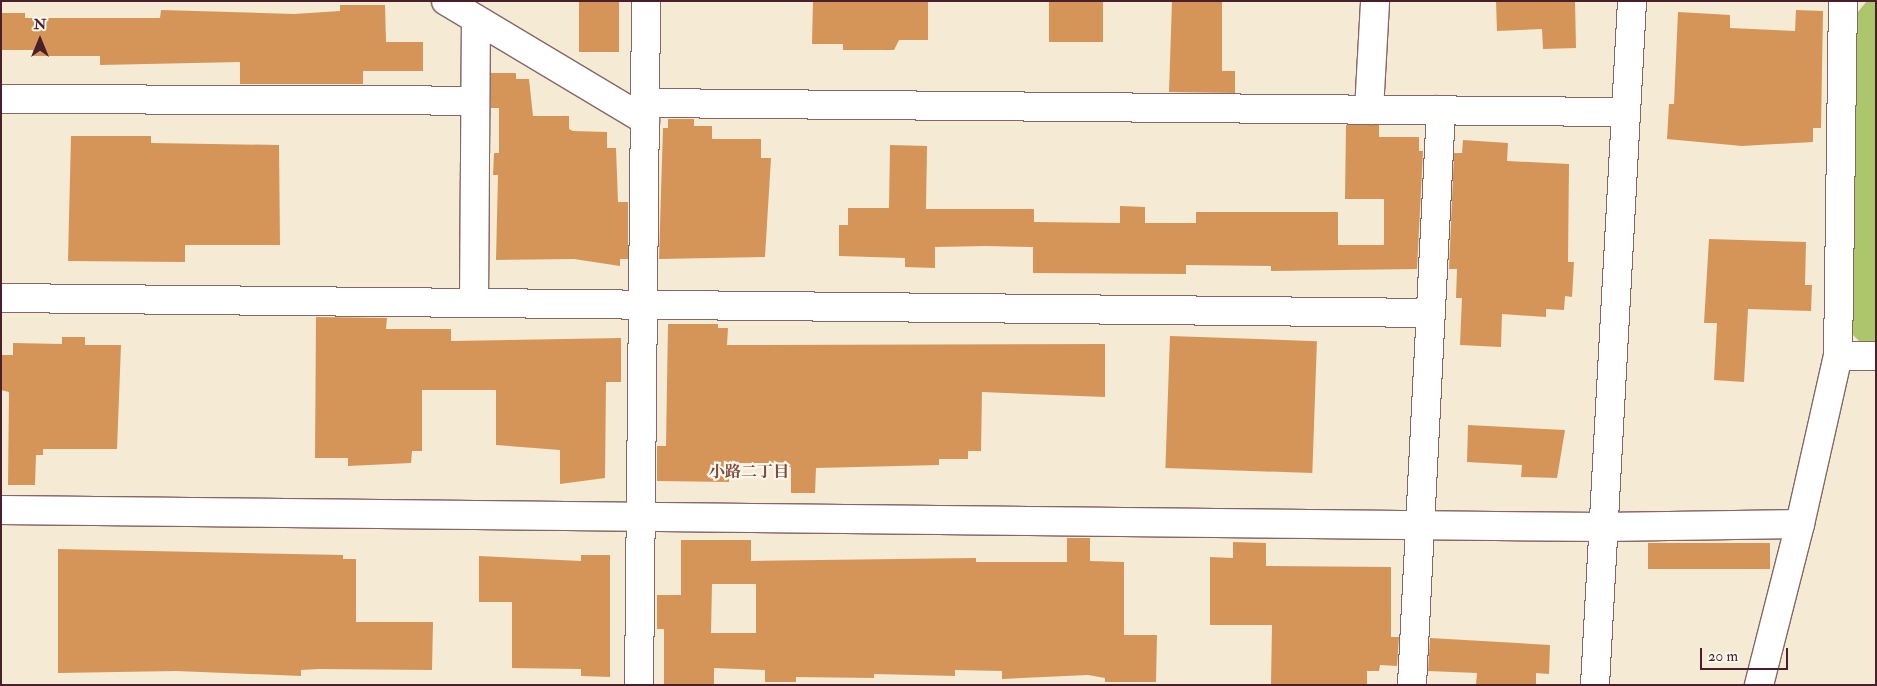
<!DOCTYPE html>
<html>
<head>
<meta charset="utf-8">
<style>
  body { margin:0 }
  #map { position:relative; width:1877px; height:686px; overflow:hidden; background:#f5ead3; font-family:"IM FELL Double Pica","Noto Serif JP",serif }
  div>[style] { position:absolute }
  .green>* { inset:0; background:#acc66c }
  .building>* { inset:0; background:#d59559; transform-origin:0 0 }
  .roads { filter:drop-shadow(1px 0 #866666) drop-shadow(-1px 0 #866666) drop-shadow(0 1px #866666) drop-shadow(0 -1px #866666) }
  .minor>* { height:28px; margin:-14px; padding:0 14px; transform-origin:14px; border-radius:14px; background:#fff }
  span { translate:-50% -50%; white-space:nowrap; text-align:center; line-height:1.15; -webkit-text-stroke:4.5px #fbf7ec; paint-order:stroke }
  .neighbourhood-label { font-size:16px; color:#7b483b; font-weight:700 }
  .frame { position:absolute; inset:0; border:2px solid #4a1f2b; pointer-events:none }
  .north { position:absolute; left:15px; top:15px; width:50px; height:50px; -webkit-text-stroke:4px #fbf7ec; paint-order:stroke; rotate:0deg; font-size:14px; font-weight:700; line-height:20px; text-align:center; color:#4a1f2b }
  .north::after { content:''; display:block; margin:auto; width:18px; height:22px; background:#4a1f2b; clip-path:polygon(50% 0,100% 100%,50% 72%,0 100%) }
  .scale { position:absolute; left:1700px; top:648px; width:88px; height:22px; box-sizing:border-box; border:2px solid #4a1f2b; border-top:0; padding-left:6px; font-size:15px; line-height:18px; white-space:nowrap; color:#4a1f2b; -webkit-text-stroke:4px #fbf7ec; paint-order:stroke }
</style>
</head>
<body>
<div id="map">
  <div class="green">
    <i style="clip-path:polygon(1867px 1px,1876px 1px,1876px 343px,1860px 342px,1849px 331px,1857px 13px)"></i>
  </div>
  <div class="building">
    <i style="left:579px;top:1px;width:40px;height:51px"></i>
    <i style="clip-path:polygon(813px 1px,928px 1px,928px 40px,899px 40px,894px 50px,843px 50px,843px 44px,812px 44px)"></i>
    <i style="left:1049px;top:1px;width:54px;height:41px"></i>
    <i style="clip-path:polygon(1172px 1px,1222px 1px,1222px 71px,1235px 71px,1235px 93px,1169px 92px)"></i>
    <i style="clip-path:polygon(1496px 1px,1575px 1px,1576px 48px,1543px 49px,1542px 29px,1497px 31px)"></i>
    <i style="clip-path:polygon(340px 5px,385px 5px,386px 42px,423px 42px,423px 71px,363px 71px,363px 84px,240px 84px,240px 62px,100px 65px,100px 56px,33px 56px,33px 50px,1px 50px,1px 13px,25px 13px,25px 18px,160px 18px,161px 10px,294px 14px,340px 11px)"></i>
    <i style="clip-path:polygon(1796px 10px,1823px 11px,1821px 128px,1813px 128px,1813px 142px,1742px 146px,1667px 139px,1669px 104px,1674px 104px,1678px 12px,1730px 15px,1730px 28px,1795px 31px)"></i>
    <i style="clip-path:polygon(491px 73px,516px 73px,516px 79px,529px 79px,533px 116px,569px 116px,569px 129px,573px 131px,607px 132px,607px 148px,616px 148px,618px 202px,628px 202px,628px 259px,620px 259px,620px 266px,574px 259px,496px 260px,498px 175px,493px 175px,494px 153px,499px 153px,499px 108px,491px 108px)"></i>
    <i style="clip-path:polygon(668px 119px,694px 119px,694px 126px,712px 126px,712px 139px,761px 139px,761px 158px,771px 158px,765px 257px,659px 259px,663px 128px,668px 128px)"></i>
    <i style="clip-path:polygon(1346px 125px,1379px 125px,1379px 137px,1419px 137px,1419px 151px,1423px 151px,1417px 269px,1271px 271px,1271px 266px,1186px 265px,1186px 274px,1033px 273px,1033px 247px,986px 246px,935px 247px,935px 268px,905px 267px,905px 258px,839px 256px,839px 225px,848px 225px,848px 208px,889px 208px,890px 145px,927px 146px,926px 209px,1034px 209px,1034px 222px,1120px 223px,1120px 206px,1145px 207px,1145px 223px,1196px 223px,1196px 212px,1338px 212px,1338px 245px,1384px 245px,1384px 199px,1345px 199px)"></i>
    <i style="clip-path:polygon(71px 136px,151px 136px,151px 143px,279px 145px,280px 245px,185px 245px,185px 262px,68px 261px)"></i>
    <i style="clip-path:polygon(1463px 140px,1508px 143px,1507px 161px,1569px 164px,1568px 262px,1574px 262px,1572px 297px,1565px 296px,1564px 310px,1546px 309px,1546px 317px,1502px 314px,1501px 347px,1460px 345px,1462px 298px,1456px 298px,1457px 269px,1449px 269px,1454px 153px,1462px 153px)"></i>
    <i style="clip-path:polygon(1709px 239px,1806px 242px,1805px 285px,1812px 285px,1811px 311px,1748px 309px,1744px 382px,1714px 380px,1717px 323px,1704px 323px)"></i>
    <i style="clip-path:polygon(316px 317px,387px 318px,386px 329px,451px 329px,451px 341px,621px 338px,621px 382px,606px 382px,605px 478px,560px 484px,560px 450px,496px 445px,496px 390px,422px 390px,422px 451px,412px 451px,411px 463px,348px 466px,348px 458px,315px 458px)"></i>
    <i style="clip-path:polygon(668px 324px,718px 324px,718px 328px,728px 328px,727px 345px,1105px 344px,1105px 397px,982px 392px,981px 451px,968px 451px,968px 459px,939px 459px,939px 465px,816px 468px,815px 493px,791px 493px,791px 467px,774px 467px,774px 463px,729px 463px,729px 482px,657px 481px,657px 446px,666px 446px)"></i>
    <i style="left:1170px;top:336px;width:147px;height:132px;rotate:2deg"></i>
    <i style="clip-path:polygon(62px 337px,85px 337px,85px 345px,121px 345px,117px 449px,43px 449px,43px 455px,36px 455px,35px 485px,8px 485px,9px 392px,1px 390px,1px 355px,13px 355px,13px 343px,62px 344px)"></i>
    <i style="clip-path:polygon(1468px 425px,1565px 430px,1557px 478px,1521px 477px,1522px 465px,1467px 462px)"></i>
    <i style="clip-path:polygon(evenodd,1067px 538px,1090px 538px,1090px 561px,1124px 562px,1124px 635px,1157px 635px,1156px 682px,1105px 682px,1105px 678px,1088px 675px,1002px 679px,1002px 671px,955px 670px,955px 676px,874px 674px,874px 678px,796px 677px,796px 682px,765px 682px,765px 670px,714px 668px,714px 685px,664px 685px,664px 629px,657px 629px,657px 595px,681px 595px,681px 540px,751px 540px,751px 561px,976px 558px,976px 562px,1067px 562px,1067px 538px,712px 584px,756px 584px,756px 633px,711px 633px,712px 584px)"></i>
    <i style="clip-path:polygon(1233px 542px,1266px 543px,1266px 566px,1391px 567px,1391px 637px,1399px 637px,1397px 666px,1380px 665px,1379px 671px,1367px 671px,1367px 685px,1271px 685px,1272px 625px,1210px 625px,1210px 557px,1233px 558px)"></i>
    <i style="left:1648px;top:543px;width:122px;height:26px"></i>
    <i style="clip-path:polygon(58px 549px,343px 555px,343px 559px,356px 559px,356px 622px,433px 622px,432px 670px,319px 669px,301px 670px,301px 676px,176px 671px,58px 673px)"></i>
    <i style="clip-path:polygon(581px 555px,610px 555px,610px 677px,581px 676px,581px 669px,512px 668px,512px 602px,479px 602px,479px 556px,581px 561px)"></i>
    <i style="clip-path:polygon(1430px 638px,1550px 645px,1549px 674px,1536px 673px,1536px 685px,1476px 685px,1477px 673px,1428px 671px)"></i>
  </div>
  <div class="roads">
    <div class="minor">
      <i style="left:446px;top:1px;width:232px;rotate:30.9deg"></i>
      <i style="left:1px;top:99px;width:474px;rotate:0.2deg"></i>
      <i style="left:645px;top:103px;width:980px;rotate:0.53deg"></i>
      <i style="left:1369px;top:110px;width:109px;rotate:-86.8deg"></i>
      <i style="left:1px;top:298px;width:1429px;rotate:0.6deg"></i>
      <i style="left:474px;top:302px;width:282px;rotate:-89.6deg"></i>
      <i style="left:1838px;top:356px;width:38px"></i>
      <i style="left:1px;top:510px;width:1602px;rotate:0.61deg"></i>
      <i style="left:1603px;top:527px;width:197px;rotate:-0.9deg"></i>
      <i style="left:1800px;top:524px;width:166px;rotate:104.3deg"></i>
      <i style="left:1800px;top:524px;width:172px;rotate:-77.3deg"></i>
      <i style="left:1838px;top:356px;width:355px;rotate:-89.2deg"></i>
      <i style="left:639px;top:685px;width:684px;rotate:-89.41deg"></i>
      <i style="left:1412px;top:685px;width:576px;rotate:-87.11deg"></i>
      <i style="left:1595px;top:685px;width:685px;rotate:-86.9deg"></i>
    </div>
  </div>
  <div class="neighbourhood-label">
    <span style="left:749px;top:472px">小路二丁目</span>
  </div>
  <div class="frame"></div>
  <div class="north">N</div>
  <div class="scale">20 m</div>
</div>
</body>
</html>
